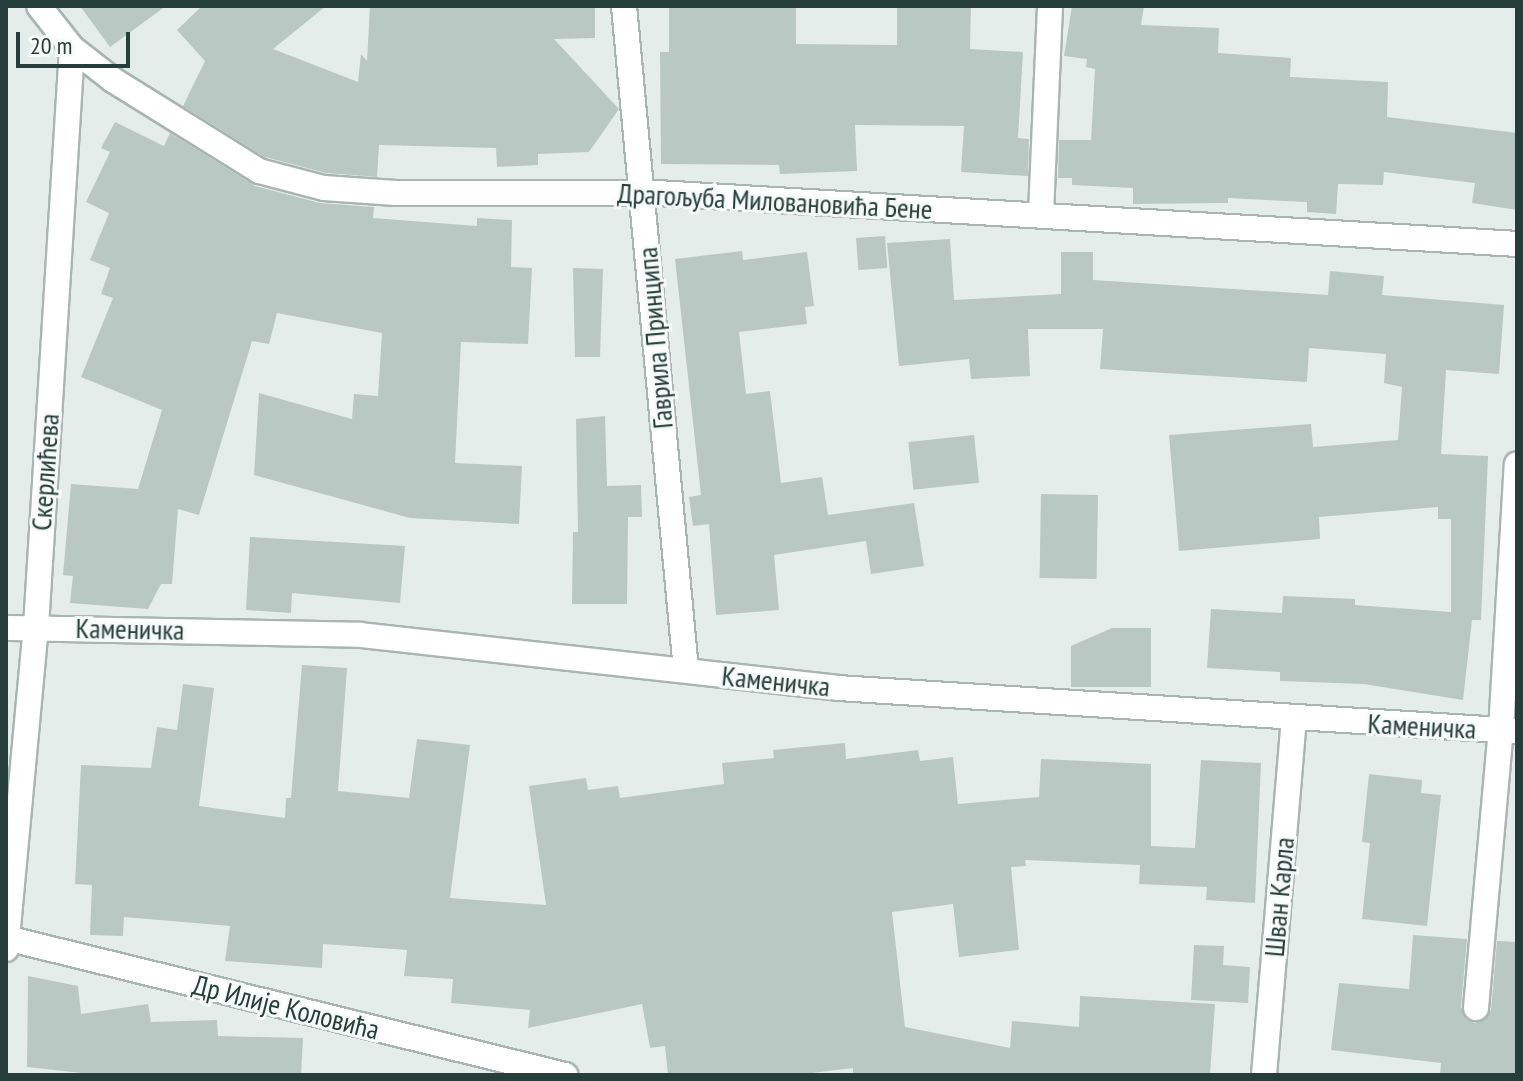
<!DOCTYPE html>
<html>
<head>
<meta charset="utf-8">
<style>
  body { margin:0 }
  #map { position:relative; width:1523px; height:1081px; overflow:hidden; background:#e5edea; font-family:"PT Sans Narrow",sans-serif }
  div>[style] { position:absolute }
  .building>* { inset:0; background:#bac8c3; transform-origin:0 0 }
  .roads { filter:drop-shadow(2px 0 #a8b5b1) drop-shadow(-2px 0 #a8b5b1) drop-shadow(0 2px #a8b5b1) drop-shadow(0 -2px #a8b5b1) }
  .street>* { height:24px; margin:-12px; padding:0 12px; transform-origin:12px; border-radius:12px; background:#fff }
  span { translate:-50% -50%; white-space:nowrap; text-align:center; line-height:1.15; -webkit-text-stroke:6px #f6faf8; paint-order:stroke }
  .street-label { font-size:28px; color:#253e39 }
  .frame { position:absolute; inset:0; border:8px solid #253e39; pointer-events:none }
  .scale { position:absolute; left:16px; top:32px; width:114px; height:36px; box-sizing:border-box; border:4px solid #253e39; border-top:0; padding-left:10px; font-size:24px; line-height:28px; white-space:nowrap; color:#253e39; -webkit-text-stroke:6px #f6faf8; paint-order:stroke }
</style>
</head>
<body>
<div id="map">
  <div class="building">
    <i style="clip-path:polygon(80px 6px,166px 6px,110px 47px)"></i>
    <i style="clip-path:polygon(202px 6px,326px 6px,273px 49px,358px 82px,361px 54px,367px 61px,370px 6px,595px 6px,595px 38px,554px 39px,619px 109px,589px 152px,538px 154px,538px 165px,497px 167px,496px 148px,379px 145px,377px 177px,326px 173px,265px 157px,183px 106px,205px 61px,177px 30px)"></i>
    <i style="clip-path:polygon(669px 6px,796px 6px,796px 44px,897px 45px,897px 6px,971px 6px,970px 49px,1023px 52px,1018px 138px,1029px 139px,1028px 176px,961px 172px,964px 126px,855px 125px,857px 171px,780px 174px,779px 165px,661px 164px,660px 52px,669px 52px)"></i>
    <i style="clip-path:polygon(1072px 6px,1144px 6px,1141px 25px,1219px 28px,1218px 53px,1291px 58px,1290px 77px,1388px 82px,1387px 117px,1517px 133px,1517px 210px,1472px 203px,1475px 183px,1384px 172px,1383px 185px,1338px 184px,1336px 214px,1307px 212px,1307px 202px,1228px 198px,1228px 203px,1133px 204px,1133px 188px,1072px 185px,1072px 178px,1058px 178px,1059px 140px,1091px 140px,1095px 69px,1086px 67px,1087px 59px,1064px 56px)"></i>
    <i style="clip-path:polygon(115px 122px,164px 146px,170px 133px,255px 186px,320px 203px,374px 207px,373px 218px,477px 226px,477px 218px,512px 220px,511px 267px,532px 268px,528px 344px,461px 342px,455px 463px,522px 466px,519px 524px,410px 518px,254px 475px,259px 393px,352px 419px,354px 394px,378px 396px,382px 333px,277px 313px,269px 344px,252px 341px,199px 515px,178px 509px,172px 584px,161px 584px,148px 609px,70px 603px,73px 576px,63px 575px,71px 484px,138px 489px,162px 410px,81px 377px,113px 298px,101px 294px,110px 268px,90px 260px,109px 213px,86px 202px,110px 152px,101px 148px)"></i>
    <i style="left:885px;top:236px;width:32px;height:29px;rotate:86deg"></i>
    <i style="clip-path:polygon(950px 239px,954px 300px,1061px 294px,1061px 252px,1093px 252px,1093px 280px,1328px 295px,1330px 271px,1384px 276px,1382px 295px,1504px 305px,1499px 374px,1446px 370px,1441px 454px,1488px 456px,1481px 620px,1472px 620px,1463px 700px,1364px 684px,1280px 681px,1280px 672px,1207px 668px,1211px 609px,1282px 613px,1283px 596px,1355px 599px,1355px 605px,1451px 612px,1451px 519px,1438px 519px,1438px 507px,1319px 517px,1320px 539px,1179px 551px,1169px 435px,1311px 424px,1313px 447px,1398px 440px,1402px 387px,1384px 383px,1386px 354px,1309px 348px,1307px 382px,1100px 369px,1103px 329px,1028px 329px,1030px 376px,971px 379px,969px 359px,899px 366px,887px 243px)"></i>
    <i style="clip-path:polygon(742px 251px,743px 260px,807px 252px,814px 306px,805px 307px,807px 324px,739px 332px,746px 394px,770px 391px,781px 483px,822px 477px,828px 515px,914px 503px,924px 566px,871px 574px,866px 541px,774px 555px,779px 610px,716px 615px,709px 524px,693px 526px,689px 497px,701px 495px,675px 259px)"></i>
    <i style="clip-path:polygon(573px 268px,603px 269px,600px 357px,575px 357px)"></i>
    <i style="clip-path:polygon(605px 416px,607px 486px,641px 485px,642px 517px,628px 517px,627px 604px,572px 604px,573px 532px,578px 532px,576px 419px)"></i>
    <i style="left:974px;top:435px;width:48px;height:66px;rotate:84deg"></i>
    <i style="left:1041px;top:494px;width:57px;height:84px;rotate:1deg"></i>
    <i style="clip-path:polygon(250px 537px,405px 546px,400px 603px,292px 593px,291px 613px,246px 610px)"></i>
    <i style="clip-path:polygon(1112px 628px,1151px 628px,1151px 687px,1071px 687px,1071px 646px)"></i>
    <i style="clip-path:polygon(302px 665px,347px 668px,338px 791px,409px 798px,417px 739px,470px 745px,450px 898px,546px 905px,529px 786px,586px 778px,588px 790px,618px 786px,620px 798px,724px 784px,722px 763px,774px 758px,773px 750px,845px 743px,846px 759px,918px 750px,920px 761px,953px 757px,958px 804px,1039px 797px,1041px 759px,1151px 764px,1151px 846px,1195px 848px,1201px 760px,1261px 763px,1255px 903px,1206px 900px,1207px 887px,1139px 884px,1140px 865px,1025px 860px,1026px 866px,1011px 867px,1019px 950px,959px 957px,953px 904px,892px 912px,905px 1027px,1010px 1048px,1012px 1021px,1079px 1027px,1080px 996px,1215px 1004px,1210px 1075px,853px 1075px,853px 1068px,795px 1075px,668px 1075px,665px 1046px,650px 1048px,642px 1004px,528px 1028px,530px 1010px,451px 1003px,453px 979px,404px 976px,407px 950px,323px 944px,322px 968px,225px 961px,230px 926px,124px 917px,123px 936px,90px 935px,92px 885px,75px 884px,81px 765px,151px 768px,157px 727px,177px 730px,183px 684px,214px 688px,199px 806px,285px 818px,286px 798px,291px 798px)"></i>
    <i style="clip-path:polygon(1369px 774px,1422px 780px,1421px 793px,1441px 795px,1427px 926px,1362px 919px,1370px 843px,1362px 842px)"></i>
    <i style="clip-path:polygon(1413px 935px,1467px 939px,1461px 1007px,1467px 1020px,1475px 1023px,1491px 1010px,1497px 941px,1517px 942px,1517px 1075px,1440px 1075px,1441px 1063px,1331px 1050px,1339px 983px,1409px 989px)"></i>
    <i style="clip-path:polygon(1194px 945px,1224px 946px,1223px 965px,1250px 967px,1248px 1003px,1191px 1000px)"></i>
    <i style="clip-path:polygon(28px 976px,78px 986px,81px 1014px,148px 1004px,151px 1022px,217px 1020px,218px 1036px,303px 1038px,301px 1075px,100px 1075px,27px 1067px)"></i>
  </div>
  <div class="roads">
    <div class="street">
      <i style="left:624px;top:6px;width:667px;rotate:84.67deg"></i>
      <i style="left:72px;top:48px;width:52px;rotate:38deg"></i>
      <i style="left:113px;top:80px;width:172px;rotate:31.9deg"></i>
      <i style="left:259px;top:171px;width:67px;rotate:14.7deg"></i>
      <i style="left:324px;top:188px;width:72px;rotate:4deg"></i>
      <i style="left:396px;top:193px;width:261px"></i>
      <i style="left:657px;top:193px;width:862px;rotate:3.39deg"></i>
      <i style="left:1041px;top:213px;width:207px;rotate:-87.5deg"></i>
      <i style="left:6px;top:628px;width:354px;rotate:1.1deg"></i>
      <i style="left:360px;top:635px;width:481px;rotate:6.3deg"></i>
      <i style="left:838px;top:688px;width:680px;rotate:3.62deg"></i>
      <i style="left:6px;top:938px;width:576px;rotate:13.77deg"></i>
      <i style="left:6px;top:949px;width:323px;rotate:-84.7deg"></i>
      <i style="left:36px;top:627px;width:580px;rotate:-86.44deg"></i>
      <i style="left:72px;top:48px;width:53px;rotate:-128.2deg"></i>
      <i style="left:1476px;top:1008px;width:279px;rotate:-84.9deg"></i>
      <i style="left:1501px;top:730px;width:266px;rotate:-86.6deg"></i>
      <i style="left:1264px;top:1075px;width:357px;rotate:-85.2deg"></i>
    </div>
  </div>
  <div class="street-label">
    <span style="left:775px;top:201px;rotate:3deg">Драгољуба Миловановића Бене</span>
    <span style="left:655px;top:338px;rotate:-95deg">Гаврила Принципа</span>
    <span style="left:45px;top:472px;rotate:-86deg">Скерлићева</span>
    <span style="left:130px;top:629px;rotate:1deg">Каменичка</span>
    <span style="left:776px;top:681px;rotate:6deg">Каменичка</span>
    <span style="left:1422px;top:726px;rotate:3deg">Каменичка</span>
    <span style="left:1279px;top:897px;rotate:-85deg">Шван Карла</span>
    <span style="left:286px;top:1007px;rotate:14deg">Др Илије Коловића</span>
  </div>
  <div class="frame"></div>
  <div class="scale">20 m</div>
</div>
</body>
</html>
